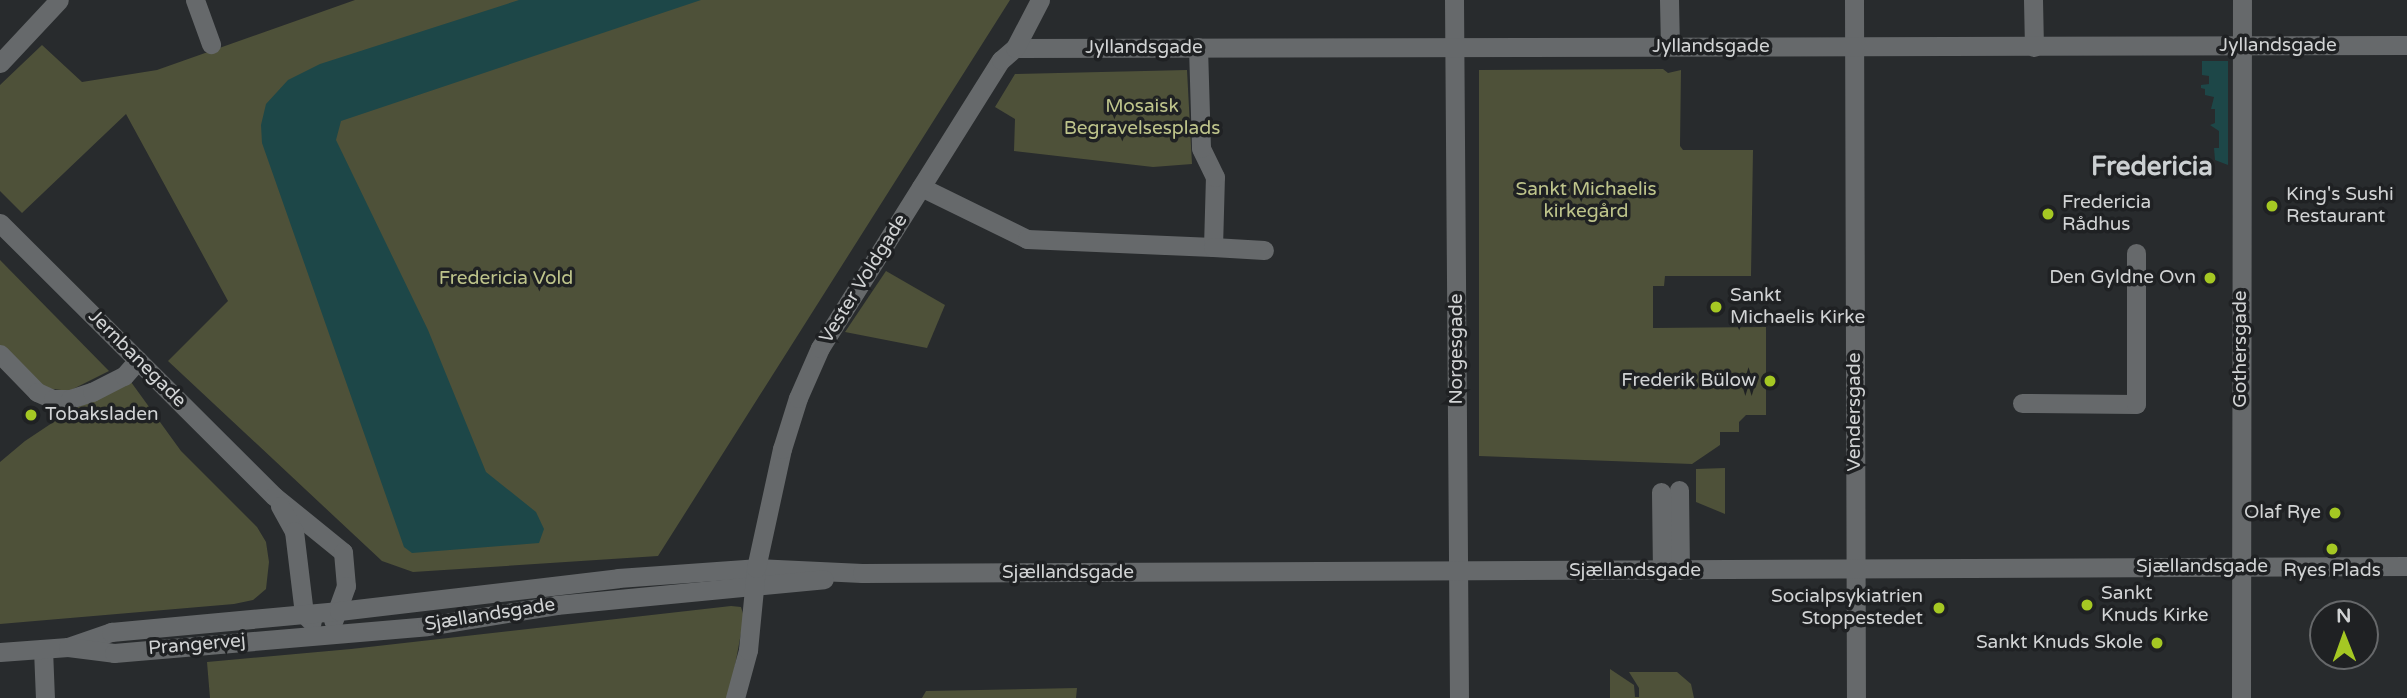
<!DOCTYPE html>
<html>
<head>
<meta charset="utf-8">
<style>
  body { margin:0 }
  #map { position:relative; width:2407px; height:698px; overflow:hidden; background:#282b2d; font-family:"Varela Round",sans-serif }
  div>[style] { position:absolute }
  .green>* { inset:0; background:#4e5139 }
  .water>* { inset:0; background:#1d4748 }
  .minor>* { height:19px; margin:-9.5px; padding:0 9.5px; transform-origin:9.5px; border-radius:9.5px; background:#66696b }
  .dots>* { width:19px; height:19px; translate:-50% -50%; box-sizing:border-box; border:4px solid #1f2123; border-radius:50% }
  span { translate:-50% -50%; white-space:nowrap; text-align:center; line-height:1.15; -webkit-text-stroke:7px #1f2123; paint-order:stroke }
  .street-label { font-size:19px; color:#d1d3d4 }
  .park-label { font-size:19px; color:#bec48b }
  .poi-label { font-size:19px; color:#d1d3d4 }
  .left { translate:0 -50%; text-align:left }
  .right { translate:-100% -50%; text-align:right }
  .district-label { font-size:26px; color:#ccd0d2; font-weight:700 }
  .north { position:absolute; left:2309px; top:600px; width:70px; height:70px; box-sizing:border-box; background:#1f2123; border:2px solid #66686a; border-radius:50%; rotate:359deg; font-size:19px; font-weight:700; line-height:28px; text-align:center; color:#d1d3d4 }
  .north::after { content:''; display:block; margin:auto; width:24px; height:32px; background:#a5c823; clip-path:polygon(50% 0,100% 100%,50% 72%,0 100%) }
</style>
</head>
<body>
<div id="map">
  <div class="green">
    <i style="clip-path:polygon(355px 0,1010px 0,658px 556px,413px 572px,382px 561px,168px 361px,228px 301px,126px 114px,22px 213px,0 191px,0 85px,42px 45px,82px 82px,157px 70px)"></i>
    <i style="clip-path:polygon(1663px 69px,1668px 73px,1681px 70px,1680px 146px,1683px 150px,1753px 150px,1751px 276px,1665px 276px,1664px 286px,1653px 286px,1653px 328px,1766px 327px,1766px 415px,1746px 415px,1739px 422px,1739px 432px,1720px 432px,1720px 445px,1692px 464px,1479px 456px,1479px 70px)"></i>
    <i style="clip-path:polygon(1187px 70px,1192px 164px,1153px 167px,1014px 151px,1015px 119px,995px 107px,1015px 74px)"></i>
    <i style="clip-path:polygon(0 260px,109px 371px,69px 391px,45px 388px,0 349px)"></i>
    <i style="clip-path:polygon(886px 271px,945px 305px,927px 348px,845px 332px)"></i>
    <i style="clip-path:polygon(131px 382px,181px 451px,257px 527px,266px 542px,269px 562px,266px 589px,253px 600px,234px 604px,0 624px,0 462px,25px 441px,70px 411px)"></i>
    <i style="clip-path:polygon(1725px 468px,1725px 514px,1696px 502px,1696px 469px)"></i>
    <i style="clip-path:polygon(731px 606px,741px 607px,744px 617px,729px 698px,210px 698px,207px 662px,351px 649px)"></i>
    <i style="clip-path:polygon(1610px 669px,1634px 685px,1635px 697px,1639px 697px,1639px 688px,1629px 672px,1677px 672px,1691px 684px,1694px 698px,1610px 698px)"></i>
    <i style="clip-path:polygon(1077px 688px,1076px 698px,922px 698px,926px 691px)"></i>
  </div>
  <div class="water">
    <i style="clip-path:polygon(519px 0,701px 0,341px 121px,336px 140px,428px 330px,486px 472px,536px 512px,544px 529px,539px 543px,412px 553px,404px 547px,262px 143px,261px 125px,266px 104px,288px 80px,320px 64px)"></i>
    <i style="clip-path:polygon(2202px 61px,2228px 61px,2228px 165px,2215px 160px,2214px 148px,2219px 148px,2219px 131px,2210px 125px,2215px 123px,2215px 109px,2211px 109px,2214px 97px,2205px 95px,2205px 89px,2201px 88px,2201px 85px,2209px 84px,2209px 76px,2202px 75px)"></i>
  </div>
  <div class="minor">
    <i style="left:195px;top:0;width:47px;rotate:70deg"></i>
    <i style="left:1454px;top:0;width:698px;rotate:89.59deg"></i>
    <i style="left:1669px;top:0;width:46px;rotate:88.8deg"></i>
    <i style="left:1854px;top:0;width:698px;rotate:89.84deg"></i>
    <i style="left:2033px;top:0;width:47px;rotate:88.8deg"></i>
    <i style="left:1015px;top:48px;width:1392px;rotate:-0.12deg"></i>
    <i style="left:0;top:63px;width:86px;rotate:-46.9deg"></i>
    <i style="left:921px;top:187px;width:118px;rotate:26.1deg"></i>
    <i style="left:1027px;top:239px;width:186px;rotate:2.5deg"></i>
    <i style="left:1213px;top:247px;width:70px;rotate:-88.4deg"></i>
    <i style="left:1215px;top:177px;width:32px;rotate:-116deg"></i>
    <i style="left:1201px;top:148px;width:101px;rotate:-91.7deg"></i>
    <i style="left:0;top:223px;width:387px;rotate:44.9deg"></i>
    <i style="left:274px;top:496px;width:89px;rotate:39.1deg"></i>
    <i style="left:343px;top:552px;width:34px;rotate:85deg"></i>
    <i style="left:346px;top:586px;width:37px;rotate:110deg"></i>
    <i style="left:1213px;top:247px;width:51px;rotate:3.4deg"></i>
    <i style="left:0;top:354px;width:53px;rotate:45.8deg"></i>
    <i style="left:37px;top:392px;width:17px;rotate:24deg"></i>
    <i style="left:53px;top:399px;width:17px"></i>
    <i style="left:70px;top:399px;width:23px;rotate:-18deg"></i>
    <i style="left:92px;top:392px;width:36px;rotate:-27deg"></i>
    <i style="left:124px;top:376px;width:21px;rotate:-49deg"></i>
    <i style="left:2022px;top:403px;width:114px;rotate:0.5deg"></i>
    <i style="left:2136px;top:404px;width:151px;rotate:-90deg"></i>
    <i style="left:1679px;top:490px;width:80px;rotate:89.3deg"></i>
    <i style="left:1661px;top:492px;width:78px;rotate:89.3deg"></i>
    <i style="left:280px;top:506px;width:29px;rotate:61deg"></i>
    <i style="left:294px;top:531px;width:84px;rotate:83.1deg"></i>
    <i style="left:304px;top:614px;width:11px;rotate:45deg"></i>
    <i style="left:68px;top:647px;width:46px;rotate:-19.2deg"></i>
    <i style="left:111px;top:632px;width:229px;rotate:-5.3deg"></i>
    <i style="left:339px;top:611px;width:281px;rotate:-6.7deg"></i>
    <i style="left:618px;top:578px;width:138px;rotate:-4.1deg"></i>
    <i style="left:756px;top:568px;width:106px;rotate:2.7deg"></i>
    <i style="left:862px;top:573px;width:1545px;rotate:-0.26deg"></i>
    <i style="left:43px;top:649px;width:49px;rotate:87.7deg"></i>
    <i style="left:0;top:652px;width:68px;rotate:-4.2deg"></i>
    <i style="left:68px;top:647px;width:46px;rotate:7.4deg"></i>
    <i style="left:114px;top:653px;width:314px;rotate:-4.9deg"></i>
    <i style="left:427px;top:626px;width:131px;rotate:-9.2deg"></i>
    <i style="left:556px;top:605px;width:269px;rotate:-5.5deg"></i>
    <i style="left:735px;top:698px;width:50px;rotate:-74.8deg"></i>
    <i style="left:748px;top:650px;width:82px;rotate:-84.4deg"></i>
    <i style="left:756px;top:568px;width:122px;rotate:-77.7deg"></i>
    <i style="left:782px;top:449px;width:53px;rotate:-72.6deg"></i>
    <i style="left:798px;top:398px;width:55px;rotate:-66.3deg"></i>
    <i style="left:820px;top:348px;width:340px;rotate:-57.9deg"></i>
    <i style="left:1001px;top:60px;width:18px;rotate:-41deg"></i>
    <i style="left:1015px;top:48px;width:54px;rotate:-62.5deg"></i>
    <i style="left:2241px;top:698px;width:698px;rotate:-89.92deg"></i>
  </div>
  <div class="dots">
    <i style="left:2272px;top:206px;background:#a5c823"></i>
    <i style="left:2048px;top:214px;background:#a5c823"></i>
    <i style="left:2210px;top:278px;background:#a5c823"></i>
    <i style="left:1716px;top:307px;background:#a5c823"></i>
    <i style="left:1770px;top:381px;background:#a5c823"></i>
    <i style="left:31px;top:415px;background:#a5c823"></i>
    <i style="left:2335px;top:513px;background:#a5c823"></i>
    <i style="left:2332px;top:549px;background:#a5c823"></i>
    <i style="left:2087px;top:605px;background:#a5c823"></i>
    <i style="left:1939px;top:608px;background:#a5c823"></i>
    <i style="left:2157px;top:643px;background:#a5c823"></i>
  </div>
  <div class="street-label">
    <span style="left:2278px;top:46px">Jyllandsgade</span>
    <span style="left:1711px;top:47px">Jyllandsgade</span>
    <span style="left:1144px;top:48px">Jyllandsgade</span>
    <span style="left:864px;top:279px;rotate:-58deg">Vester Voldgade</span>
    <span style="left:1457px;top:349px;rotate:-90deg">Norgesgade</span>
    <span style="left:2241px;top:349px;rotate:-90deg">Gothersgade</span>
    <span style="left:137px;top:359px;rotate:45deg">Jernbanegade</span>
    <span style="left:1855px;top:412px;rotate:-90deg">Vendersgade</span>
    <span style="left:2202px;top:567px">Sjællandsgade</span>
    <span style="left:1635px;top:571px">Sjællandsgade</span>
    <span style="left:1068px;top:573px">Sjællandsgade</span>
    <span style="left:490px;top:615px;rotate:-9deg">Sjællandsgade</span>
    <span style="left:197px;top:645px;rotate:-5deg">Prangervej</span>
  </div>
  <div class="park-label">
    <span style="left:1142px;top:118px">Mosaisk<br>Begravelsesplads</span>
    <span style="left:1586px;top:201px">Sankt Michaelis<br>kirkegård</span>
    <span style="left:506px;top:279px">Fredericia Vold</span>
  </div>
  <div class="poi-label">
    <span class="left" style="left:2286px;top:206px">King's Sushi<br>Restaurant</span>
    <span class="left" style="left:2062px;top:214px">Fredericia<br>Rådhus</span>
    <span class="right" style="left:2196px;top:278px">Den Gyldne Ovn</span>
    <span class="left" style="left:1730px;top:307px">Sankt<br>Michaelis Kirke</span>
    <span class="right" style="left:1756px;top:381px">Frederik Bülow</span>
    <span class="left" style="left:45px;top:415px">Tobaksladen</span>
    <span class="right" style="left:2321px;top:513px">Olaf Rye</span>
    <span style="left:2332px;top:571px">Ryes Plads</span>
    <span class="left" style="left:2101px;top:605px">Sankt<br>Knuds Kirke</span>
    <span class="right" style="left:1923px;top:608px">Socialpsykiatrien<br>Stoppestedet</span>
    <span class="right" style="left:2143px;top:643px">Sankt Knuds Skole</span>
  </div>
  <div class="district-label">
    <span style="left:2152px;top:167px">Fredericia</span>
  </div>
  <div class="north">N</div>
</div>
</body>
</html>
